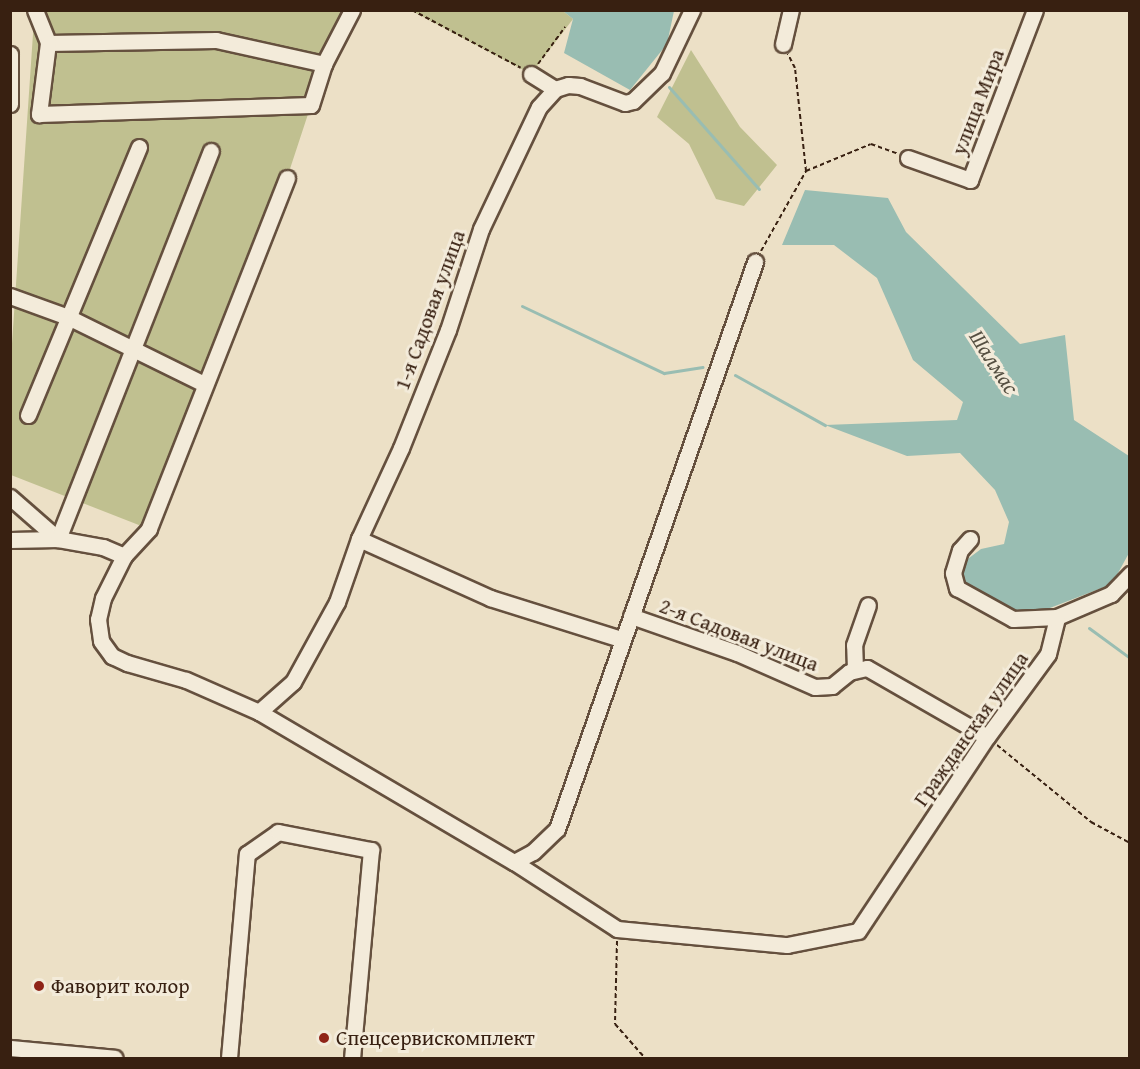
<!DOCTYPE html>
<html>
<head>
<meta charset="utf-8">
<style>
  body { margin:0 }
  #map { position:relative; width:1140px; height:1069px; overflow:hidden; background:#ece0c6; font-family:"Gentium Book Plus",serif }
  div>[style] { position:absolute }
  .green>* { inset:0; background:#c0c090 }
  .water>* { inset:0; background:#99bdb2 }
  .stream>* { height:3px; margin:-1.5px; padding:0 1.5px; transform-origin:1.5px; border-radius:1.5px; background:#99bdb2 }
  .path>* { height:2px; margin-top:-1px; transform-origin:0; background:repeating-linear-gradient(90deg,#382011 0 4.5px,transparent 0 7.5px) }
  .roads { filter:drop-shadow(2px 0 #65503e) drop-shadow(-2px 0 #65503e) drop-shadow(0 2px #65503e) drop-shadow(0 -2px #65503e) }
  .minor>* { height:15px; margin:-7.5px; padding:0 7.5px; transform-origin:7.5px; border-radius:7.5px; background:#f3ebda }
  .dots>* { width:16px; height:16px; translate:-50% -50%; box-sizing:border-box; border:3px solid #f3ebda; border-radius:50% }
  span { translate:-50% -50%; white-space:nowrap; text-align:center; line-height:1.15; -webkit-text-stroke:6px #f3ebda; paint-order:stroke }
  .street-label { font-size:21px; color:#382011 }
  .poi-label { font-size:21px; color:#382011 }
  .left { translate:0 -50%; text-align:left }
  .water-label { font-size:22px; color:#554f41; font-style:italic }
  .frame { position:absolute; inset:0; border:12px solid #382011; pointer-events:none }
</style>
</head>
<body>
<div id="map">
  <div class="green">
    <i style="clip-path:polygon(30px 11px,352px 11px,311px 105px,287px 178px,149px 529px,11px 475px,11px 358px,34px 19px)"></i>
    <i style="clip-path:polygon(412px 11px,563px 11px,573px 19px,531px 74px)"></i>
    <i style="clip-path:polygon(691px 50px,740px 127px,777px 165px,744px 206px,716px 199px,689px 144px,657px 117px)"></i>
  </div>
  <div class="water">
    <i style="clip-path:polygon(563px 11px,674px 11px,667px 44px,630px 90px,564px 53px,573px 19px)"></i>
    <i style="clip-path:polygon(805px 190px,888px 198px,906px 232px,1020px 344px,1065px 335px,1074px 420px,1129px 456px,1129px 553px,1112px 584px,1037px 613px,1009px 612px,962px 583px,959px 572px,965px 561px,981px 549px,1004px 544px,1009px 522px,995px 490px,960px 453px,907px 456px,825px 425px,957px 420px,963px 402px,913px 360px,877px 278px,834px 245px,782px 245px)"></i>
  </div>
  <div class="stream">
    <i style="left:669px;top:87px;width:136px;rotate:48.6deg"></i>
    <i style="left:522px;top:306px;width:157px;rotate:25.3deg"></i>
    <i style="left:664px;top:373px;width:39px;rotate:-9deg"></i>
    <i style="left:735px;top:375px;width:103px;rotate:29.1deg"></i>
    <i style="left:1089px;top:628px;width:51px;rotate:36.2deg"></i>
  </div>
  <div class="path">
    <i style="left:412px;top:10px;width:123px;rotate:28deg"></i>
    <i style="left:538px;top:64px;width:46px;rotate:-53.9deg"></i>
    <i style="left:806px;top:171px;width:70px;rotate:-22.6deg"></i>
    <i style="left:871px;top:144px;width:29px;rotate:20deg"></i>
    <i style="left:761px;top:251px;width:92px;rotate:-60.6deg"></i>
    <i style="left:806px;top:171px;width:104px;rotate:-96.1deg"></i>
    <i style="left:795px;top:68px;width:16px;rotate:-117deg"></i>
    <i style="left:997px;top:745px;width:122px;rotate:39.3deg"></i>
    <i style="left:1091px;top:822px;width:44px;rotate:28.3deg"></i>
    <i style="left:617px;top:941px;width:83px;rotate:91.4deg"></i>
    <i style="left:615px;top:1024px;width:45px;rotate:48.6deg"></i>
  </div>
  <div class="roads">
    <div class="minor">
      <i style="left:35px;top:10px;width:35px;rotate:68deg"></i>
      <i style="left:48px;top:43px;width:168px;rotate:-1deg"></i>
      <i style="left:216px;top:40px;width:111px;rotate:12.5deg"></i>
      <i style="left:48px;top:43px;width:72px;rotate:97.2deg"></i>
      <i style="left:39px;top:114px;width:272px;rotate:-1.9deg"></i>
      <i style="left:311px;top:105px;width:43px;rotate:-72.4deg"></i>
      <i style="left:324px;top:64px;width:61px;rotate:-62.6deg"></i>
      <i style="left:783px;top:44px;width:35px;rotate:-77deg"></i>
      <i style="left:10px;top:54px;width:50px;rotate:90deg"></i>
      <i style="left:531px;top:74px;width:28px;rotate:32deg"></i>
      <i style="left:908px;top:158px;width:66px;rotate:19.5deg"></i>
      <i style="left:970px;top:180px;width:182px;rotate:-69.1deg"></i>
      <i style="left:287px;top:178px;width:377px;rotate:111.5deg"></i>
      <i style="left:149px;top:529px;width:37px;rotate:133deg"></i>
      <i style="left:124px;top:556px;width:47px;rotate:116.6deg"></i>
      <i style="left:103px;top:598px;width:22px;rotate:103deg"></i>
      <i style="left:98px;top:619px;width:22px;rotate:82deg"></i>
      <i style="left:101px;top:641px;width:19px;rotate:54deg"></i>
      <i style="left:112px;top:656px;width:17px;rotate:25deg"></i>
      <i style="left:127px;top:663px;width:61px;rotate:16.1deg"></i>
      <i style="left:186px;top:680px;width:80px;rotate:23.7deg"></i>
      <i style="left:259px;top:712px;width:296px;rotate:30.5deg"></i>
      <i style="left:514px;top:862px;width:123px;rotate:33deg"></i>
      <i style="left:617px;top:929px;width:171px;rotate:5.4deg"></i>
      <i style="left:787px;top:945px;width:72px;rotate:-11.2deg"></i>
      <i style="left:858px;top:931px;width:233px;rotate:-56.4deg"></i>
      <i style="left:987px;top:737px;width:103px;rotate:-53.7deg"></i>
      <i style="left:1048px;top:654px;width:38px;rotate:-76deg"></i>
      <i style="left:1057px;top:617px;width:59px;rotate:-23.1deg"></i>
      <i style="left:1111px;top:594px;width:28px;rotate:-46deg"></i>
      <i style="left:10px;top:296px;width:62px;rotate:19.9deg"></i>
      <i style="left:68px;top:317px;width:152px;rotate:26.2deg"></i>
      <i style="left:28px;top:415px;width:290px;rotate:-67.5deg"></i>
      <i style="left:10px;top:497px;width:64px;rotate:41.2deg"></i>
      <i style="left:58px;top:539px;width:417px;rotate:-68.5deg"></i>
      <i style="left:359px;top:539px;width:144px;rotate:24.2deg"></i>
      <i style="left:490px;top:598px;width:137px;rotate:17.4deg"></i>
      <i style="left:970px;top:539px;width:15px;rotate:132deg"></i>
      <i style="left:960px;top:550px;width:24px;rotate:107deg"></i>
      <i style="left:953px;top:573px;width:16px;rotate:75deg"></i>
      <i style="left:957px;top:588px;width:64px;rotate:29deg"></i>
      <i style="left:1013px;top:619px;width:44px;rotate:-2.6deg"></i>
      <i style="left:10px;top:540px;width:48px;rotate:-1.2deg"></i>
      <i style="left:58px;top:539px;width:46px;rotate:10.1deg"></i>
      <i style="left:103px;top:547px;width:23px;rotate:23deg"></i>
      <i style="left:631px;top:616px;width:112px;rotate:19.2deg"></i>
      <i style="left:737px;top:653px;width:85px;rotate:23.6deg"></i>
      <i style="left:815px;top:687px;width:17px;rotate:-3deg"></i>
      <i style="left:832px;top:686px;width:22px;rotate:-39deg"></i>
      <i style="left:849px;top:672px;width:18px;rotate:-13deg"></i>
      <i style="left:867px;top:668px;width:138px;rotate:29.9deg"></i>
      <i style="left:855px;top:669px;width:24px;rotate:-92deg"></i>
      <i style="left:854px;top:645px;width:42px;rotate:-70.7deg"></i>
      <i style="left:259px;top:712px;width:45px;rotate:-41.4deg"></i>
      <i style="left:293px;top:682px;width:91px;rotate:-61.2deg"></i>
      <i style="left:337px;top:602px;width:67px;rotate:-70.8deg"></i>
      <i style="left:359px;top:539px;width:100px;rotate:-65.2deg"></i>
      <i style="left:401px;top:448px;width:127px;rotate:-68.3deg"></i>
      <i style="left:448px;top:330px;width:106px;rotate:-71.9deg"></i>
      <i style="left:481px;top:229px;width:135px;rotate:-64.6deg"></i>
      <i style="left:539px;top:107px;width:24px;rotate:-48deg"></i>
      <i style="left:555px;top:89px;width:14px;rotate:-17deg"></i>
      <i style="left:568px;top:85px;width:12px;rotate:5deg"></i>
      <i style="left:580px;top:86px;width:48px;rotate:20.7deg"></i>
      <i style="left:625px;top:103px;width:8px;rotate:-14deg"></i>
      <i style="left:633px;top:101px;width:40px;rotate:-44deg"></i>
      <i style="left:662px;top:73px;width:70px;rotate:-64.5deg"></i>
      <i style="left:514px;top:862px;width:21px;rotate:-28deg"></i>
      <i style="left:533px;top:852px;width:33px;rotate:-44deg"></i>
      <i style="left:557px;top:829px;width:601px;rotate:-70.75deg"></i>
      <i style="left:10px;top:1048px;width:105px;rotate:5.4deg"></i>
      <i style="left:229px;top:1058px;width:205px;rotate:-85deg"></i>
      <i style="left:247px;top:854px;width:38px;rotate:-35deg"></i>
      <i style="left:278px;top:832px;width:95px;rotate:11deg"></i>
      <i style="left:371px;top:850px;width:209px;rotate:95.2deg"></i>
    </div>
  </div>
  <div class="dots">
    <i style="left:39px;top:986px;background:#8f2418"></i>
    <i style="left:324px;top:1038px;background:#8f2418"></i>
  </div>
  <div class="street-label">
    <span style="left:978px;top:102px;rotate:-69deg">улица Мира</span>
    <span style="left:430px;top:310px;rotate:-70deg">1-я Садовая улица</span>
    <span style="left:739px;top:635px;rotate:21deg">2-я Садовая улица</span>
    <span style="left:971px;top:729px;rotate:-55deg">Гражданская улица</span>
  </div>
  <div class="poi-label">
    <span class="left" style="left:51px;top:986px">Фаворит колор</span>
    <span class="left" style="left:336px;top:1038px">Спецсервискомплект</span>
  </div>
  <div class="water-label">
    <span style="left:994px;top:362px;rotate:57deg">Шалмас</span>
  </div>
  <div class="frame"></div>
</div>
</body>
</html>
